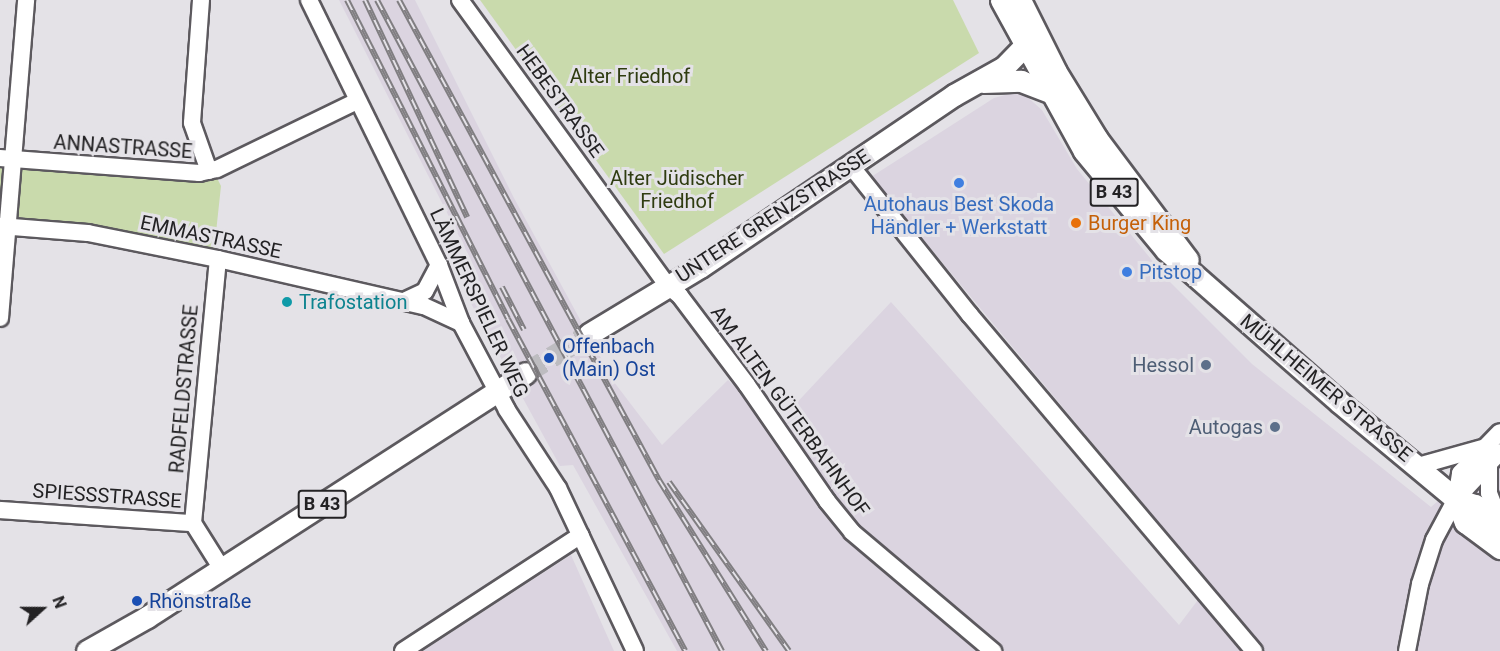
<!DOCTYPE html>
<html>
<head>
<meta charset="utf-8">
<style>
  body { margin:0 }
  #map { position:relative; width:1500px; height:651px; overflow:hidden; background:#e4e2e7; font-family:Roboto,sans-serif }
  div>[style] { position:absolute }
  .built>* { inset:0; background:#dbd4e0 }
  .green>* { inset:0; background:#c9daac }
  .major-tunnel>* { height:21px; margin-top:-10.5px; transform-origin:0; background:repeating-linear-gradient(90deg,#bdbcc0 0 21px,transparent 0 31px) }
  .roads { filter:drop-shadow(2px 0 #5c595e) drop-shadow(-2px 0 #5c595e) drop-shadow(0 2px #5c595e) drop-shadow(0 -2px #5c595e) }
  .minor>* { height:16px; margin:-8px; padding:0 8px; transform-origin:8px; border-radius:8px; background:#fff }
  .major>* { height:21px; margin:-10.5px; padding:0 10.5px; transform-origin:10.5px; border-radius:10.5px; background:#fff }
  .rail>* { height:6px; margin-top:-3px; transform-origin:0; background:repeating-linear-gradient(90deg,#e4e2e7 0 11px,#807e81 0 22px); box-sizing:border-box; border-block:2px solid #807e81 }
  .dots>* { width:16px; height:16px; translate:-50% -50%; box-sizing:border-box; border:3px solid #e4e2e7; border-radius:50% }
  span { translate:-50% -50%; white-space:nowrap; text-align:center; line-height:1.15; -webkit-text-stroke:6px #e4e2e7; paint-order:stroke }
  .shield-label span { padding:2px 4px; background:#e4e2e7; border:2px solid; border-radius:4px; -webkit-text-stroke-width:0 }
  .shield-label { font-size:18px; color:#232224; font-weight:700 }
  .park-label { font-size:20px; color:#2f3c10 }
  .street-label { font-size:20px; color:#232224 }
  .shop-label { font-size:20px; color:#366cbe }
  .left { translate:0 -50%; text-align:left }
  .food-label { font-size:20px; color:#c56008 }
  .culture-label { font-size:20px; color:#0d838f }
  .transit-label { font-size:20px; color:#164399 }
  .service-label { font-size:20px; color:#4e5e75 }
  .right { translate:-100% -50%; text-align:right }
  .north { position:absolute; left:12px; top:579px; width:60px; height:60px; -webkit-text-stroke:4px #e4e2e7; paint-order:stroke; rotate:69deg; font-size:16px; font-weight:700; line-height:24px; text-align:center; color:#232224 }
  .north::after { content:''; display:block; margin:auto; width:21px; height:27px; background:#232224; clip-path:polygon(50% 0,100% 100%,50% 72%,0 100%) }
</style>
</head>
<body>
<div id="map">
  <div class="built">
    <i style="clip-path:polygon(339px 0,415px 0,514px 198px,614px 382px,662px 445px,728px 380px,775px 426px,891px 302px,1179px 625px,1210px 584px,871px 177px,994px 98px,1017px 92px,1025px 95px,1042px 110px,1077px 169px,1169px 281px,1252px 364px,1431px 507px,1500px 448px,1500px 651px,677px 651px,573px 465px,560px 466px,462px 287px,469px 256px)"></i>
    <i style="clip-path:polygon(571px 555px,614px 651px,423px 651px)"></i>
  </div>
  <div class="green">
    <i style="clip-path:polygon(480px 0,953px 0,979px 53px,664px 254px)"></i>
    <i style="clip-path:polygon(0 168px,187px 182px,217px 178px,221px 186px,214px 251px,108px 228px,0 215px)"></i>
  </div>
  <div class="major-tunnel">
    <i style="left:525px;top:373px;width:75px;rotate:-31.4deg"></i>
  </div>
  <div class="roads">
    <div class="minor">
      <i style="left:201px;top:0;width:123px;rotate:94.2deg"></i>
      <i style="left:192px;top:123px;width:51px;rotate:70.5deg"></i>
      <i style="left:309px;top:0;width:295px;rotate:63.9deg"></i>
      <i style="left:439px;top:265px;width:62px;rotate:69.2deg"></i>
      <i style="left:461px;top:323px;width:98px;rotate:62.1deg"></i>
      <i style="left:507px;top:410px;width:93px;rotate:56.8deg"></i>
      <i style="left:558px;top:488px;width:180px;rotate:64.7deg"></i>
      <i style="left:460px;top:0;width:352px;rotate:54deg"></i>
      <i style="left:667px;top:285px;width:17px;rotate:40deg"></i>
      <i style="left:680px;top:296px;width:111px;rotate:53deg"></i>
      <i style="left:747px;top:385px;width:141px;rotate:55.4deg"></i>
      <i style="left:827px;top:501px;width:40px;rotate:51deg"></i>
      <i style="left:852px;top:532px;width:185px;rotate:40.2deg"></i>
      <i style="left:0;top:158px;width:200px;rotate:4.3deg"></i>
      <i style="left:199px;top:173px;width:18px;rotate:-13deg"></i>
      <i style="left:217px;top:169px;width:156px;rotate:-25.9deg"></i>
      <i style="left:851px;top:166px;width:191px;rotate:51.4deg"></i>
      <i style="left:970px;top:315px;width:440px;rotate:49.8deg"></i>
      <i style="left:0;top:226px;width:88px;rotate:4.5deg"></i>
      <i style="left:88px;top:233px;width:133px;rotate:11.3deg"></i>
      <i style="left:218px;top:259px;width:211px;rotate:12.9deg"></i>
      <i style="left:424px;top:306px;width:41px;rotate:24.7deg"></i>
      <i style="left:404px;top:301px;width:23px;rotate:-25deg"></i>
      <i style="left:425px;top:291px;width:30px;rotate:-62deg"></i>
      <i style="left:0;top:318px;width:319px;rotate:-85.3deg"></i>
      <i style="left:1489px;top:465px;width:28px;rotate:90deg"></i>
      <i style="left:1489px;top:493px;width:30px;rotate:69deg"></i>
      <i style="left:1418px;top:466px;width:66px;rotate:-15.7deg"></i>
      <i style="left:1456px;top:499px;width:26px;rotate:-81deg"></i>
      <i style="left:1460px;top:473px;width:57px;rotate:-45.7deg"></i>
      <i style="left:0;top:510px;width:193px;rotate:3.9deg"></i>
      <i style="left:193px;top:523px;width:265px;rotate:-84.6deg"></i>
      <i style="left:193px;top:523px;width:54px;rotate:57.8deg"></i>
      <i style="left:403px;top:651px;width:212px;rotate:-33.1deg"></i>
      <i style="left:1407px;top:651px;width:68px;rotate:-79deg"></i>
      <i style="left:1420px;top:584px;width:46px;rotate:-72.3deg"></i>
      <i style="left:1434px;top:540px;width:47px;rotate:-61.8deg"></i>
      <i style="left:1456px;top:499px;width:64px;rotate:-46.9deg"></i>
    </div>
    <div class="major">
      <i style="left:1001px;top:0;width:172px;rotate:61.2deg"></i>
      <i style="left:1084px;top:151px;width:129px;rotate:50.4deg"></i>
      <i style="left:1166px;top:250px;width:230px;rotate:41.3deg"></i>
      <i style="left:1339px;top:402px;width:152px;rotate:39.7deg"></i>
      <i style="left:1456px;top:499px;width:20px;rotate:18deg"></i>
      <i style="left:1475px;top:505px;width:33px;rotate:40deg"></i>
      <i style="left:1020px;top:0;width:80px;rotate:63.4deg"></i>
      <i style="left:1056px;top:72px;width:79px;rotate:58.5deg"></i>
      <i style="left:1097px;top:139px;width:151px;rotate:53.1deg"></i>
      <i style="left:983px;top:82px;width:38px;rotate:-2deg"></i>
      <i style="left:1021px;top:81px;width:30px;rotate:21deg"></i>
      <i style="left:589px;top:334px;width:130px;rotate:-31.1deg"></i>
      <i style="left:700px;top:267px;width:307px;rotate:-34.1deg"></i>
      <i style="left:954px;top:95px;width:57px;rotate:-29.2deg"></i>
      <i style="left:1004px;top:67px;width:30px;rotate:-46deg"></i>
      <i style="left:1456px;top:499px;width:25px;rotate:69deg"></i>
      <i style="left:1465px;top:522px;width:44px;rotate:36.6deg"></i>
      <i style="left:87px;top:651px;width:69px;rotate:-29.5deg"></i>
      <i style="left:147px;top:617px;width:450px;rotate:-32.8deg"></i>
    </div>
  </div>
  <div class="rail">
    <i style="left:347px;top:0;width:357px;rotate:63.2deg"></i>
    <i style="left:508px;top:319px;width:376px;rotate:61.9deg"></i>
    <i style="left:365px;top:0;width:240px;rotate:64.8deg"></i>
    <i style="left:377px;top:0;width:737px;rotate:62.08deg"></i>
    <i style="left:399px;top:0;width:546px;rotate:61.56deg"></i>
    <i style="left:659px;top:480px;width:202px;rotate:58deg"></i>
    <i style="left:502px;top:287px;width:48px;rotate:62.9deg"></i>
    <i style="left:669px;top:482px;width:207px;rotate:54.6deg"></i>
  </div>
  <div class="dots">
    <i style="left:959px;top:183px;background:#3f7fe0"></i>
    <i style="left:1076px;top:223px;background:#e8710a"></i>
    <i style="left:1127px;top:272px;background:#3f7fe0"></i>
    <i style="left:287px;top:302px;background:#0f9aa8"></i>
    <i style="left:549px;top:358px;background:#1a4fb4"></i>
    <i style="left:1206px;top:365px;background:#5c6f8a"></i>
    <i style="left:1275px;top:427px;background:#5c6f8a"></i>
    <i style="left:137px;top:601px;background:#1a4fb4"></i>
  </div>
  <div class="shield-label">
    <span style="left:1114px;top:192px">B 43</span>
    <span style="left:322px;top:504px">B 43</span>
  </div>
  <div class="park-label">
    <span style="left:630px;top:76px">Alter Friedhof</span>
    <span style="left:677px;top:190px">Alter Jüdischer<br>Friedhof</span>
  </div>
  <div class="street-label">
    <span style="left:560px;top:101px;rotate:54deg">HEBESTRASSE</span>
    <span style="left:123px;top:147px;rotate:4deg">ANNASTRASSE</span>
    <span style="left:773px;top:216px;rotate:-33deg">UNTERE GRENZSTRASSE</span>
    <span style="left:211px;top:237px;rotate:12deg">EMMASTRASSE</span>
    <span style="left:479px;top:303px;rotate:65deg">LÄMMERSPIELER WEG</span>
    <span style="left:1326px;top:388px;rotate:40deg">MÜHLHEIMER STRASSE</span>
    <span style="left:184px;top:389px;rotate:-85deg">RADFELDSTRASSE</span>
    <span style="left:790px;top:411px;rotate:54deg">AM ALTEN GÜTERBAHNHOF</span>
    <span style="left:107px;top:496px;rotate:4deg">SPIESSSTRASSE</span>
  </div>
  <div class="shop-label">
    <span style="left:959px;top:216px">Autohaus Best Skoda<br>Händler + Werkstatt</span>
    <span class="left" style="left:1139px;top:272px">Pitstop</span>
  </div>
  <div class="food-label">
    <span class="left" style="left:1088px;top:223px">Burger King</span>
  </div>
  <div class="culture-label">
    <span class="left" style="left:299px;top:302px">Trafostation</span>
  </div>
  <div class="transit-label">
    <span class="left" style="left:562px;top:358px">Offenbach<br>(Main) Ost</span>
    <span class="left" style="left:149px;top:601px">Rhönstraße</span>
  </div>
  <div class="service-label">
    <span class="right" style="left:1194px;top:365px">Hessol</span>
    <span class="right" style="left:1263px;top:427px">Autogas</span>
  </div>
  <div class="north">N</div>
</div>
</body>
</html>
